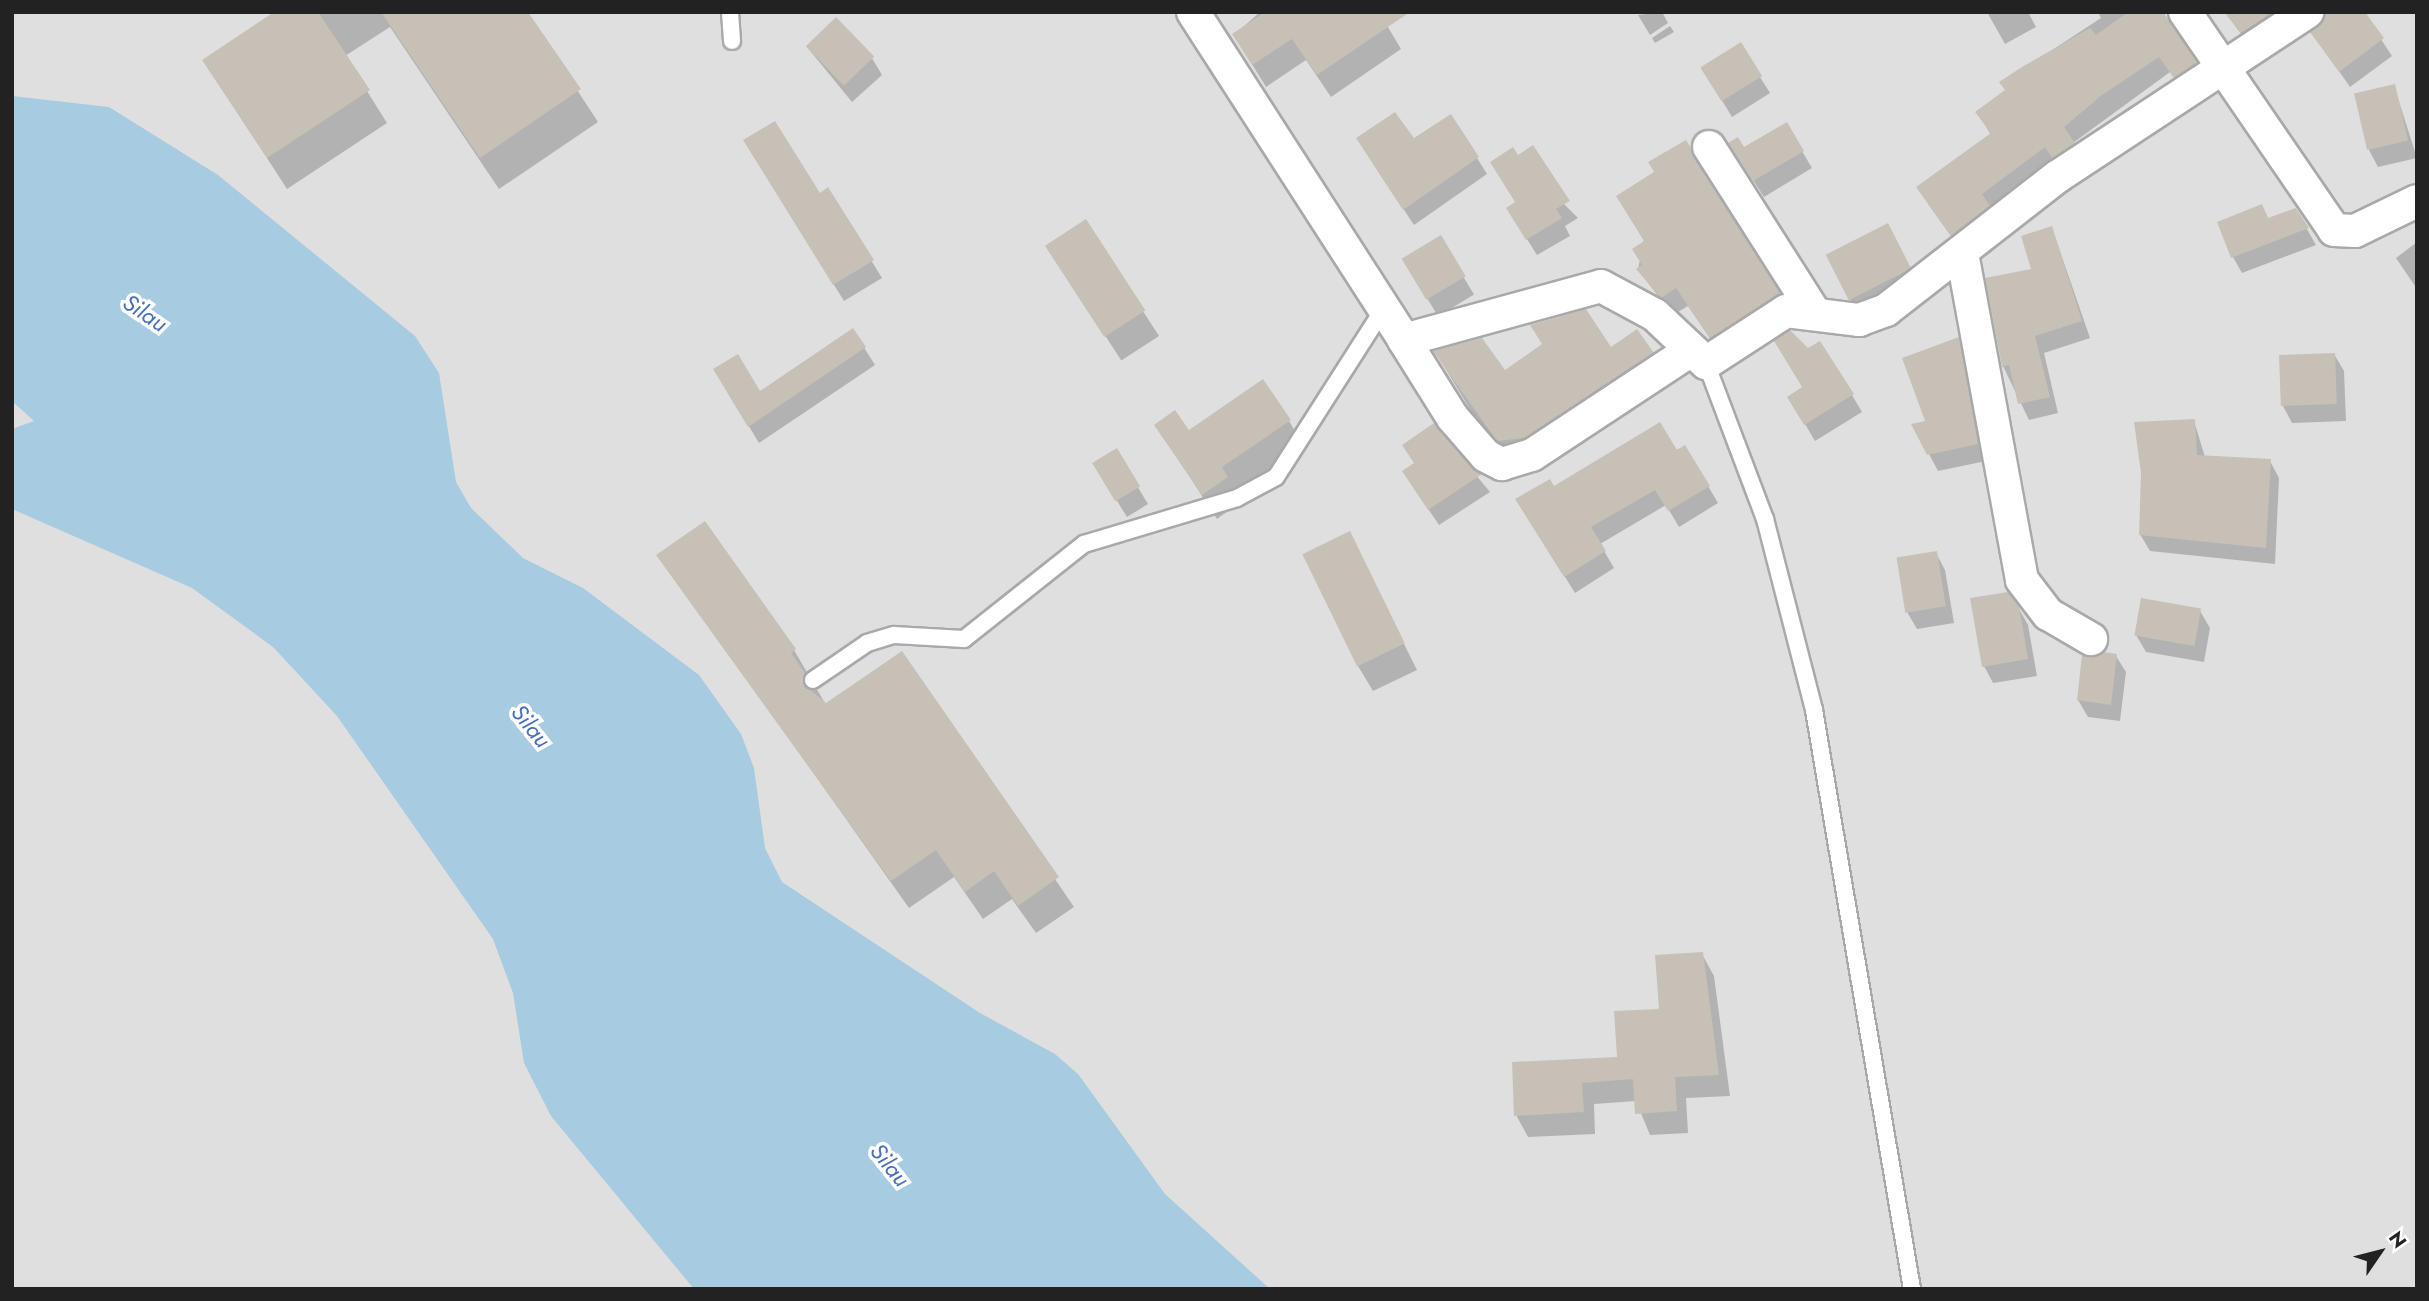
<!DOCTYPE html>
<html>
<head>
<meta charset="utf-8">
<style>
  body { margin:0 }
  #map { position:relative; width:2429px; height:1301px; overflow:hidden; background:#f2f0e8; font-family:Jost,sans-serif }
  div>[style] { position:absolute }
  .residential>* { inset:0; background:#e0dfdf; transform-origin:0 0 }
  .water>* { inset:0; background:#a7cbe1 }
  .shadow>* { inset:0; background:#0003; transform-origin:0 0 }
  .building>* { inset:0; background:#c7c0b7; transform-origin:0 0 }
  .roads { filter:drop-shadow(2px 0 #a9a9a9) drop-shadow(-2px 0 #a9a9a9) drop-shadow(0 2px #a9a9a9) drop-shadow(0 -2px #a9a9a9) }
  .service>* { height:16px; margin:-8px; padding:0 8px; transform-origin:8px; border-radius:8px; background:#fff }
  .minor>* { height:32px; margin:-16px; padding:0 16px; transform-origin:16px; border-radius:16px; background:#fff }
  span { translate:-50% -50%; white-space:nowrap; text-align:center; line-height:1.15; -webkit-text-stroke:7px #fff; paint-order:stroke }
  .water-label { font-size:23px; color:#486fb7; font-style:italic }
  .frame { position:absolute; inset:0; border:14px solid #222; pointer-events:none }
  .north { position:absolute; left:2345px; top:1217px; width:70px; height:70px; -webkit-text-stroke:5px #fff; paint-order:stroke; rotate:55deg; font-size:19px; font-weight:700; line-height:28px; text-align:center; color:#222 }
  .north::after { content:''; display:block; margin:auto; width:24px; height:32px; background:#222; clip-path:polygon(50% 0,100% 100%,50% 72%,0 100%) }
</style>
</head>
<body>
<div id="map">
  <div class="residential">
    <i style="left:12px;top:12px;width:2405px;height:1277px"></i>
  </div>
  <div class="water">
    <i style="clip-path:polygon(12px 96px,109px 107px,218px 175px,415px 336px,439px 373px,456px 482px,471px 508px,523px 558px,583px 588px,699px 675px,741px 734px,754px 768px,765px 848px,782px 882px,980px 1013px,1055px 1054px,1078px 1074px,1165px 1194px,1270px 1289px,694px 1289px,551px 1116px,524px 1063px,513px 993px,493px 939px,337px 716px,273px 647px,192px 588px,12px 509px,12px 429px,34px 421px,12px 401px)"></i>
  </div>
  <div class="shadow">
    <i style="clip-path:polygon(278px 12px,526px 12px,598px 122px,499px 189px,390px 27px,345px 56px,387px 123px,287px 189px,204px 61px)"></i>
    <i style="clip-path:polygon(1260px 12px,1379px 12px,1401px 49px,1331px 97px,1306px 60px,1266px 87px,1234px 35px)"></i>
    <i style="clip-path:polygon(1662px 12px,1668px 23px,1650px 35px,1638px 15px)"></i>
    <i style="clip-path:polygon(1987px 12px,2028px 12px,2036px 27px,2005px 44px)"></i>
    <i style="clip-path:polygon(2098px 12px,2161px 12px,2205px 79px,2185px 93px,2170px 72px,2073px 143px,2083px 160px,1962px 251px,1928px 204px,1991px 135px,1977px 112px,2006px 91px,2002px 83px,2101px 18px)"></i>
    <i style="clip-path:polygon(2225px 12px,2314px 12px,2252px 49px)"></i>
    <i style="clip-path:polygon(2363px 12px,2392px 56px,2350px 87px,2312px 32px)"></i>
    <i style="clip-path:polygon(1670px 26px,1674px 32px,1655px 43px,1652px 38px)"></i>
    <i style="clip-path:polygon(807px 47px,872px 58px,882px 75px,852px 102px)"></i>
    <i style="clip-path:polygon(1760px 77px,1770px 93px,1732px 117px,1712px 84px)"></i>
    <i style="clip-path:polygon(2394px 86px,2417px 158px,2378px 167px,2369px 150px)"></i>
    <i style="clip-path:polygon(1786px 124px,1812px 168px,1764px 197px,1740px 160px,1743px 150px)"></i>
    <i style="clip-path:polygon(1413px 140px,1477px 158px,1487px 174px,1414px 225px,1368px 155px)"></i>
    <i style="clip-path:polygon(1685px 143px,1790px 314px,1722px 356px,1688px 306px,1673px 315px,1638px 270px,1656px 173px)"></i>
    <i style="clip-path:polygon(755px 157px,819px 195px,828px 190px,882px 278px,844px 301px)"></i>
    <i style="clip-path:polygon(1517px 157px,1578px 218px,1565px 226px,1570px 236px,1537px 255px,1518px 225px)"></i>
    <i style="clip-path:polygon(2262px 206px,2269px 220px,2296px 210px,2316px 245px,2242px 273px,2233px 257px)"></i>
    <i style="left:1085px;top:222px;width:136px;height:45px;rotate:57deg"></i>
    <i style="clip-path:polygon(2052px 228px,2090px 338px,2044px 353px,2058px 413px,2029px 420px,2003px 366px)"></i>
    <i style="left:1440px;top:238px;width:66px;height:42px;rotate:59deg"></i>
    <i style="clip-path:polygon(1897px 242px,1919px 285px,1859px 315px,1850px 299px)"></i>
    <i style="clip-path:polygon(2417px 242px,2417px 289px,2396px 258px)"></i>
    <i style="clip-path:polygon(853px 330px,875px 365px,759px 443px,715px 370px,759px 393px)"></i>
    <i style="clip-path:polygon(1958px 339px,1967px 356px,1986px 461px,1938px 471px,1929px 454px)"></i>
    <i style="clip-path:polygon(1611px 350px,1652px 354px,1662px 370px,1514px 460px,1479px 424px,1436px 353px,1504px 373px)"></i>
    <i style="clip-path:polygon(2334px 354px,2344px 371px,2346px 421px,2292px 423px,2283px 406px)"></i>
    <i style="clip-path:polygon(1852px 395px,1862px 412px,1815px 441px,1789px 397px)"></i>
    <i style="clip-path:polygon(1289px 421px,1304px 446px,1235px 493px,1240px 502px,1217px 519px,1156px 425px,1188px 433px)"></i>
    <i style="clip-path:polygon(2194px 421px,2205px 457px,2270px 461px,2279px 478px,2275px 564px,2150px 551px,2140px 534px)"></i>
    <i style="clip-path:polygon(1434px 425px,1490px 492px,1439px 525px,1414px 488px,1416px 464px)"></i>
    <i style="clip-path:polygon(1685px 447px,1718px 503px,1679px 527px,1666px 505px,1600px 544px,1614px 568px,1575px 593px,1527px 516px,1553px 489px)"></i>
    <i style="clip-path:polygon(1116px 451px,1148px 504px,1127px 517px,1104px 480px)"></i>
    <i style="clip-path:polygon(1349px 534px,1417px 670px,1373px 691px,1358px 666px)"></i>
    <i style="clip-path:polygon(1936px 553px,1945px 570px,1954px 623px,1917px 629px,1907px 612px,1899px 559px)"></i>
    <i style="clip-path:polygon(659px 555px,794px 650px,826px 705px,901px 653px,1074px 907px,1036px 933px,1012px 899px,983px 919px,954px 877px,909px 908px)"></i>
    <i style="clip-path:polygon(2018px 607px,2028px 625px,2037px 676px,1993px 683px,1984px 666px)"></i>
    <i style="clip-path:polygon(2200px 611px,2210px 628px,2204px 662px,2146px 652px,2136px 635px)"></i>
    <i style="clip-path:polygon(2116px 656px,2126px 672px,2120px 721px,2088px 717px,2078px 700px)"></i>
    <i style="clip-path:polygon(1702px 954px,1714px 976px,1730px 1096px,1686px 1098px,1688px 1133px,1650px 1135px,1636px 1101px,1594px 1104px,1595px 1134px,1528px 1137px,1516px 1115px,1619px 1058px)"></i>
  </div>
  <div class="building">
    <i style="clip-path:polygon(274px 12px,318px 12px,370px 90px,267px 158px,202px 60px)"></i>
    <i style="clip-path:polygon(381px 12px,528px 12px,581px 89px,480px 158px)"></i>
    <i style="clip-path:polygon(1265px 12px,1410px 12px,1317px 75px,1292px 39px,1252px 65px,1232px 34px)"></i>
    <i style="clip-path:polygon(2128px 12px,2163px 12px,2197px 62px,2174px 78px,2159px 57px,2102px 95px,2064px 127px,2075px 143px,2052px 158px,2045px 147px,1982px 194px,1990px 206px,1951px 236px,1916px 187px,1991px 133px,1975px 112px,2005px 90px,1999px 82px,2022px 67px,2090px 28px,2096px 35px)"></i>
    <i style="clip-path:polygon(2224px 12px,2273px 12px,2241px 33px)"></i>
    <i style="clip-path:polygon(2325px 12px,2365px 12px,2384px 38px,2339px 72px,2310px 32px)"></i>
    <i style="left:836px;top:17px;width:55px;height:42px;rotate:46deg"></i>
    <i style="left:1741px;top:42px;width:40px;height:48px;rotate:58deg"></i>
    <i style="left:2395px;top:84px;width:58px;height:42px;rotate:77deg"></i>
    <i style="clip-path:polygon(1395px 112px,1414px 138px,1451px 114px,1479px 157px,1403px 210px,1356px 138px)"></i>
    <i style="clip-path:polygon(775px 121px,820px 193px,828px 187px,874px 260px,833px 285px,743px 140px)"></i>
    <i style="clip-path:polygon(1787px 122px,1804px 151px,1753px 181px,1728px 143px,1738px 137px,1744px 147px)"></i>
    <i style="clip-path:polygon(1686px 140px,1781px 294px,1710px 338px,1676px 288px,1661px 298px,1636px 269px,1642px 265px,1632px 249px,1644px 241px,1616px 196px,1654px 172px,1648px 162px)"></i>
    <i style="clip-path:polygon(1533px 145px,1570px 201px,1556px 209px,1562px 218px,1526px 240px,1506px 208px,1515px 202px,1490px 162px,1513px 147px,1518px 155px)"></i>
    <i style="clip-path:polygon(2262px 204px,2268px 218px,2296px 208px,2309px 228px,2231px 258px,2217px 222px)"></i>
    <i style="left:1086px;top:219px;width:109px;height:49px;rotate:57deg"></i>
    <i style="left:1888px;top:223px;width:51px;height:70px;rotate:63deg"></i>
    <i style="clip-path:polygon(2052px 226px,2082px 321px,2035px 336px,2050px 397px,2018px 404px,2009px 365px,2002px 367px,1985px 278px,2031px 269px,2021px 236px)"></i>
    <i style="left:1441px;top:235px;width:48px;height:46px;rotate:59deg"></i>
    <i style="clip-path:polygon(1586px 309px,1611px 347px,1637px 329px,1654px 353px,1524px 438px,1497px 441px,1433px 351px,1482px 338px,1505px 370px,1542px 344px,1530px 325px)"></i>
    <i style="clip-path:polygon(853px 328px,866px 347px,748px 427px,713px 369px,738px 354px,760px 391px)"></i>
    <i style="clip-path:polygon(1790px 330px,1808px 348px,1820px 341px,1854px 394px,1804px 425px,1787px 397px,1802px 387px,1774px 341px)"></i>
    <i style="clip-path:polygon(1959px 337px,1978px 444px,1927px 455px,1911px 424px,1925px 421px,1902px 358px)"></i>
    <i style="left:2335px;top:353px;width:51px;height:56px;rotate:88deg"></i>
    <i style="clip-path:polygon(1263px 379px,1291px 420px,1222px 467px,1228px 477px,1202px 495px,1154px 425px,1175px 410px,1189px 430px)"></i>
    <i style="clip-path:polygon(2195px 419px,2197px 455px,2271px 459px,2266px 548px,2139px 535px,2141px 473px,2134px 422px)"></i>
    <i style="clip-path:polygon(1660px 422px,1677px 450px,1685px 445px,1710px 486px,1668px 511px,1655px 490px,1591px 527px,1606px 551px,1564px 577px,1515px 499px,1550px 479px,1554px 486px)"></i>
    <i style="clip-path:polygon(1434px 423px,1482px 474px,1428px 510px,1402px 471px,1414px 463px,1402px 445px)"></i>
    <i style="left:1117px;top:448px;width:45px;height:29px;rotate:59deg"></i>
    <i style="clip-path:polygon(705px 521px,796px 649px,791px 653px,805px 673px,804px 685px,826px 703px,902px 651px,1059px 877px,1018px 906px,994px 871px,965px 892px,936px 850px,891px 881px,656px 555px)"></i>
    <i style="left:1350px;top:531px;width:125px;height:53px;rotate:64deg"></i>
    <i style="left:1937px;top:551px;width:56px;height:41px;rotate:81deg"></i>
    <i style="clip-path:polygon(2008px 592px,2019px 606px,2028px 659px,1982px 667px,1970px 598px)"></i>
    <i style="left:2141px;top:598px;width:61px;height:38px;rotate:10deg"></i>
    <i style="clip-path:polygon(2103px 652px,2117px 654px,2111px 705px,2077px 700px,2082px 655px)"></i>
    <i style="clip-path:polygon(1703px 952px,1719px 1075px,1675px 1077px,1677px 1111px,1635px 1114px,1633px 1079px,1582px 1083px,1584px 1112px,1514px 1116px,1512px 1062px,1617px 1057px,1614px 1011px,1659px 1009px,1655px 955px)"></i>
  </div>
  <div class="roads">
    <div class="service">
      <i style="left:730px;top:12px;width:29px;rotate:86deg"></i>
      <i style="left:1706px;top:363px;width:167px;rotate:69.3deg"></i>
      <i style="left:1765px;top:519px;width:197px;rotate:75.6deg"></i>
      <i style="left:1814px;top:710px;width:587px;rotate:80.39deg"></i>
      <i style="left:813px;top:680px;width:65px;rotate:-34.4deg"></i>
      <i style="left:867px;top:643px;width:28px;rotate:-17deg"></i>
      <i style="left:894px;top:635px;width:70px;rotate:3.3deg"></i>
      <i style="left:964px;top:639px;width:153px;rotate:-38.4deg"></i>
      <i style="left:1084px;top:544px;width:160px;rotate:-16.7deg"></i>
      <i style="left:1237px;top:498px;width:44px;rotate:-28.3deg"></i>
      <i style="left:1276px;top:477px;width:198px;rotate:-57.4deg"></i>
    </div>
    <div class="minor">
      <i style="left:1193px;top:12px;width:390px;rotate:57.2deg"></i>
      <i style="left:1404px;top:340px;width:204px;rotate:-15.3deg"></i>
      <i style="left:1601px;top:286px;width:61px;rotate:28.2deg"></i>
      <i style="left:1655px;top:315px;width:70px;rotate:43.3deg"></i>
      <i style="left:1706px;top:363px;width:95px;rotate:-33deg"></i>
      <i style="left:1786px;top:311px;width:74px;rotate:7deg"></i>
      <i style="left:1859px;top:320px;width:29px;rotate:-20deg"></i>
      <i style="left:1886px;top:310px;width:217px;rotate:-37.9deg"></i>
      <i style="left:2057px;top:177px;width:300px;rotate:-33.4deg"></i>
      <i style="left:2185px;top:12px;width:264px;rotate:55.6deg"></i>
      <i style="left:2334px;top:230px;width:21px;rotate:3deg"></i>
      <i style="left:2355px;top:231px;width:69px;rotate:-25.8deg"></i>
      <i style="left:1709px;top:147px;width:193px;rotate:57.5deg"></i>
      <i style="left:1962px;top:253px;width:332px;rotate:79.6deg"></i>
      <i style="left:2022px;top:580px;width:43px;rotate:52.6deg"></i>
      <i style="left:2048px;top:614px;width:50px;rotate:30.2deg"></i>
      <i style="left:1404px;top:340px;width:92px;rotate:57.9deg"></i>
      <i style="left:1453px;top:418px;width:50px;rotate:49deg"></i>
      <i style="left:1486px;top:456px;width:18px;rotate:27deg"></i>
      <i style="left:1502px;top:464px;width:31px;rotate:-17deg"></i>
      <i style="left:1532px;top:455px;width:189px;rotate:-33.4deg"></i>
    </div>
  </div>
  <div class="water-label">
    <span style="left:145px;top:313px;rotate:34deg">Silau</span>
    <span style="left:531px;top:726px;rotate:51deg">Silau</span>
    <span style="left:890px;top:1165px;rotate:51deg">Silau</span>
  </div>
  <div class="frame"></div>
  <div class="north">N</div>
</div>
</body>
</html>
